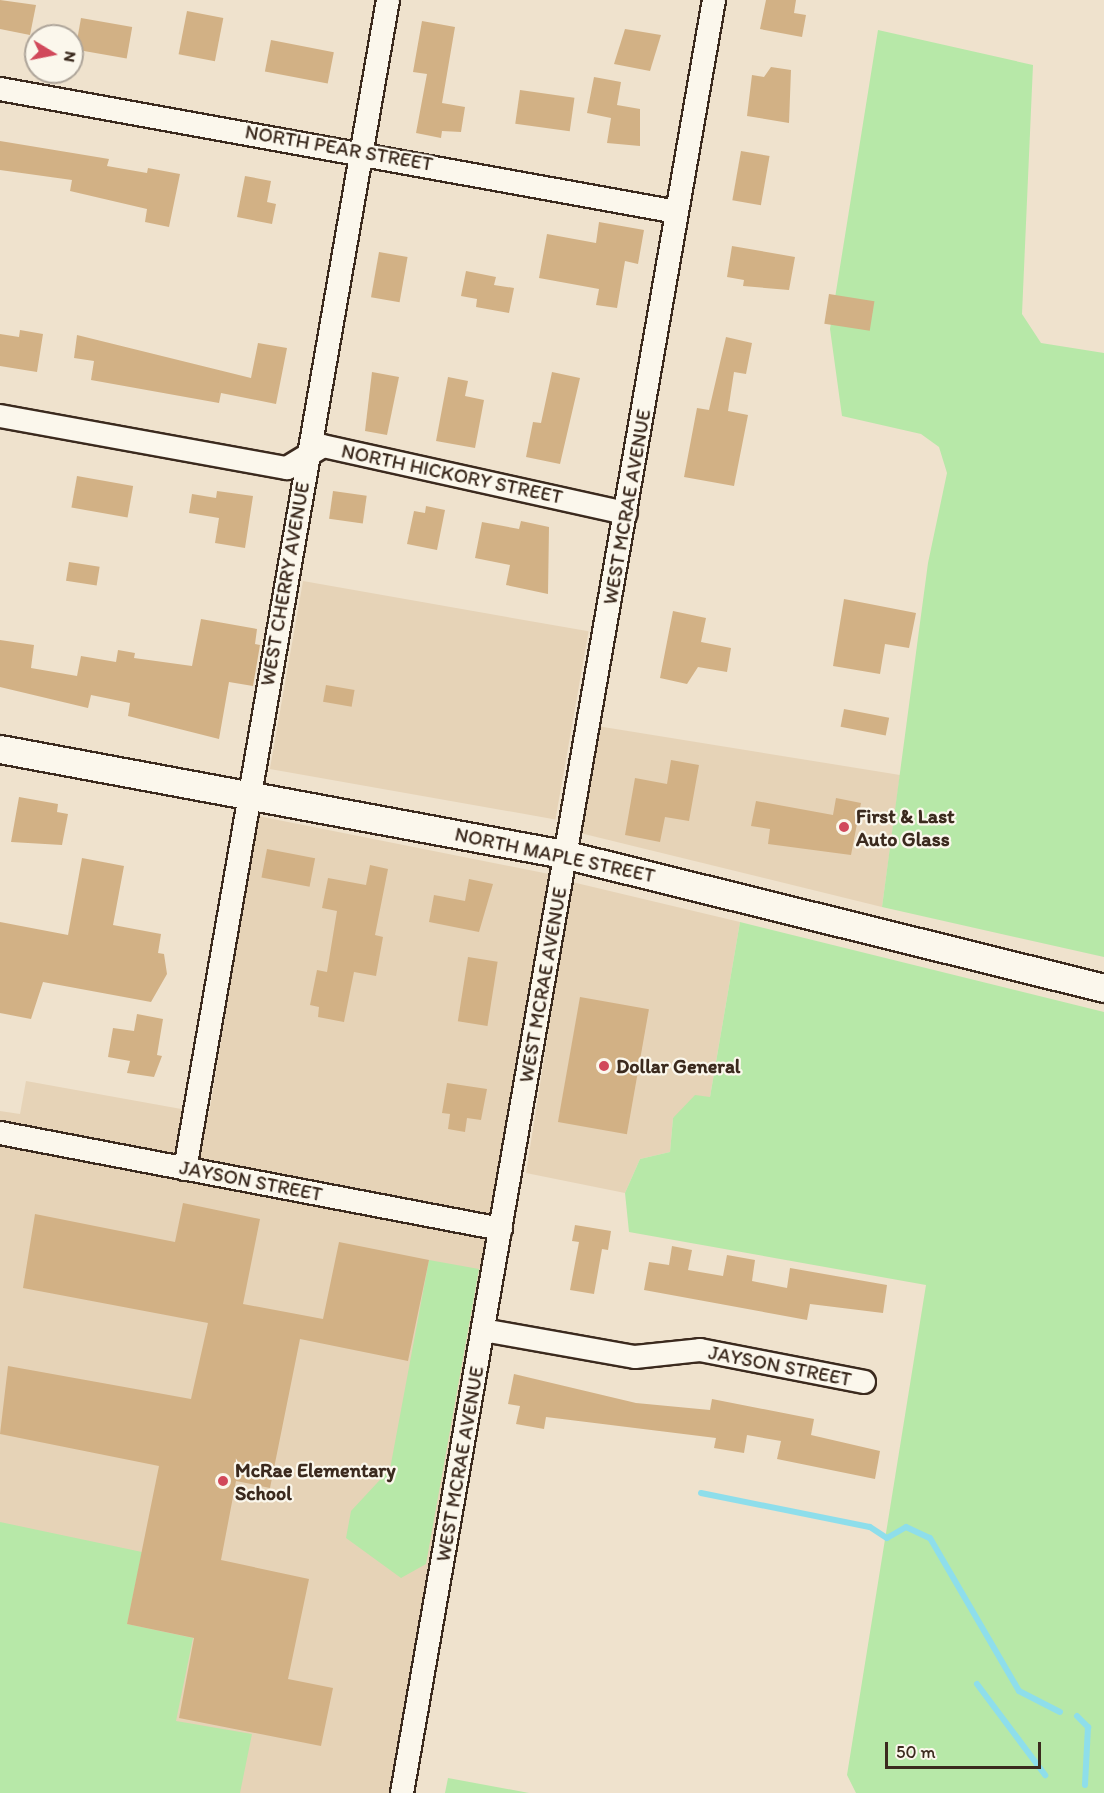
<!DOCTYPE html>
<html>
<head>
<meta charset="utf-8">
<style>
  body { margin:0 }
  #map { position:relative; width:1104px; height:1793px; overflow:hidden; background:#efe2cd; font-family:Itim,sans-serif }
  div>[style] { position:absolute }
  .built>* { inset:0; background:#e6d3b7; transform-origin:0 0 }
  .green>* { inset:0; background:#b7e8a8 }
  .stream>* { height:6px; margin:-3px; padding:0 3px; transform-origin:3px; border-radius:3px; background:#8edeeb }
  .building>* { inset:0; background:#d2b185; transform-origin:0 0 }
  .roads { filter:drop-shadow(2px 0 #3b2a1e) drop-shadow(-2px 0 #3b2a1e) drop-shadow(0 2px #3b2a1e) drop-shadow(0 -2px #3b2a1e) }
  .minor>* { height:22px; margin:-11px; padding:0 11px; transform-origin:11px; border-radius:11px; background:#fbf7ec }
  .major>* { height:27px; margin:-13.5px; padding:0 13.5px; transform-origin:13.5px; border-radius:13.5px; background:#fbf7ec }
  .dots>* { width:16px; height:16px; translate:-50% -50%; box-sizing:border-box; border:3px solid #fbf7ec; border-radius:50% }
  span { translate:-50% -50%; white-space:nowrap; text-align:center; line-height:1.15; -webkit-text-stroke:4.5px #fbf7ec; paint-order:stroke }
  .street-label { font-size:20px; color:#3b2a1e }
  .poi-label { font-size:20px; color:#3b2a1e; font-weight:700 }
  .left { translate:0 -50%; text-align:left }
  .north { position:absolute; left:24px; top:24px; width:60px; height:60px; box-sizing:border-box; background:#fbf7ec; border:2px solid #aea59a; border-radius:50%; rotate:100deg; font-size:16px; font-weight:700; line-height:24px; text-align:center; color:#3b2a1e }
  .north::after { content:''; display:block; margin:auto; width:21px; height:27px; background:#d1495b; clip-path:polygon(50% 0,100% 100%,50% 72%,0 100%) }
  .scale { position:absolute; left:885px; top:1742px; width:156px; height:27px; box-sizing:border-box; border:3px solid #3b2a1e; border-top:0; padding-left:8px; font-size:18px; line-height:21px; white-space:nowrap; color:#3b2a1e; -webkit-text-stroke:4px #fbf7ec; paint-order:stroke }
</style>
</head>
<body>
<div id="map">
  <div class="built">
    <i style="left:303px;top:581px;width:290px;height:191px;rotate:10deg"></i>
    <i style="clip-path:polygon(597px 726px,900px 775px,882px 907px,576px 832px)"></i>
    <i style="clip-path:polygon(258px 816px,549px 874px,390px 1793px,0 1793px,0 1111px,20px 1114px,26px 1081px,209px 1114px)"></i>
    <i style="clip-path:polygon(572px 882px,740px 922px,710px 1097px,673px 1118px,670px 1152px,640px 1159px,625px 1193px,526px 1173px)"></i>
  </div>
  <div class="green">
    <i style="clip-path:polygon(878px 30px,1033px 65px,1022px 314px,1041px 343px,1104px 353px,1104px 957px,882px 907px,928px 563px,947px 473px,939px 447px,921px 434px,842px 416px,830px 329px)"></i>
    <i style="clip-path:polygon(740px 922px,1104px 1012px,1104px 1793px,856px 1793px,847px 1775px,926px 1285px,629px 1232px,625px 1193px,640px 1159px,670px 1152px,673px 1118px,695px 1095px,710px 1097px)"></i>
    <i style="clip-path:polygon(429px 1260px,479px 1269px,426px 1564px,401px 1578px,346px 1538px,351px 1511px,390px 1469px)"></i>
    <i style="clip-path:polygon(0 1522px,142px 1552px,127px 1624px,193px 1638px,176px 1721px,252px 1734px,240px 1793px,0 1793px)"></i>
    <i style="clip-path:polygon(448px 1778px,529px 1793px,445px 1793px)"></i>
  </div>
  <div class="stream">
    <i style="left:701px;top:1493px;width:172px;rotate:11.4deg"></i>
    <i style="left:870px;top:1527px;width:20px;rotate:33deg"></i>
    <i style="left:887px;top:1538px;width:22px;rotate:-30deg"></i>
    <i style="left:906px;top:1527px;width:26px;rotate:25deg"></i>
    <i style="left:930px;top:1538px;width:177px;rotate:59.8deg"></i>
    <i style="left:1019px;top:1691px;width:46px;rotate:27.1deg"></i>
    <i style="left:977px;top:1684px;width:114px;rotate:53.2deg"></i>
    <i style="left:1077px;top:1716px;width:16px;rotate:45deg"></i>
    <i style="left:1088px;top:1727px;width:58px;rotate:93deg"></i>
  </div>
  <div class="building">
    <i style="clip-path:polygon(0 0,36px 5px,30px 35px,0 29px)"></i>
    <i style="clip-path:polygon(766px 0,796px 0,794px 13px,806px 15px,802px 37px,760px 29px)"></i>
    <i style="left:187px;top:11px;width:37px;height:44px;rotate:11deg"></i>
    <i style="left:81px;top:18px;width:52px;height:32px;rotate:10deg"></i>
    <i style="clip-path:polygon(422px 21px,455px 27px,442px 103px,465px 107px,461px 132px,442px 131px,441px 138px,416px 133px,427px 74px,413px 72px)"></i>
    <i style="clip-path:polygon(625px 29px,661px 35px,650px 71px,614px 64px)"></i>
    <i style="left:271px;top:40px;width:64px;height:32px;rotate:11deg"></i>
    <i style="clip-path:polygon(771px 67px,791px 70px,789px 123px,747px 116px,752px 75px,764px 77px)"></i>
    <i style="clip-path:polygon(594px 77px,621px 82px,617px 105px,640px 109px,640px 146px,607px 143px,611px 118px,587px 113px)"></i>
    <i style="left:520px;top:90px;width:55px;height:34px;rotate:8deg"></i>
    <i style="clip-path:polygon(0 141px,109px 159px,107px 166px,147px 173px,148px 168px,180px 174px,169px 227px,145px 222px,147px 209px,70px 191px,72px 180px,0 170px)"></i>
    <i style="left:741px;top:151px;width:29px;height:50px;rotate:10deg"></i>
    <i style="clip-path:polygon(245px 176px,271px 181px,267px 202px,276px 204px,272px 224px,237px 217px)"></i>
    <i style="clip-path:polygon(599px 222px,644px 230px,638px 264px,625px 261px,617px 308px,596px 305px,599px 289px,539px 278px,547px 234px,596px 243px)"></i>
    <i style="clip-path:polygon(732px 246px,795px 257px,789px 290px,743px 286px,744px 280px,727px 277px)"></i>
    <i style="left:379px;top:252px;width:29px;height:46px;rotate:10deg"></i>
    <i style="clip-path:polygon(466px 271px,496px 277px,494px 285px,514px 288px,509px 313px,476px 307px,477px 299px,461px 296px)"></i>
    <i style="left:829px;top:294px;width:46px;height:30px;rotate:9deg"></i>
    <i style="clip-path:polygon(20px 330px,43px 334px,37px 372px,0 366px,0 334px,19px 337px)"></i>
    <i style="clip-path:polygon(77px 335px,251px 378px,258px 343px,287px 348px,276px 404px,221px 393px,219px 403px,91px 380px,94px 361px,74px 358px)"></i>
    <i style="clip-path:polygon(726px 337px,752px 343px,746px 374px,734px 372px,728px 411px,748px 415px,734px 486px,684px 477px,697px 408px,709px 410px)"></i>
    <i style="clip-path:polygon(372px 372px,399px 377px,387px 435px,365px 431px)"></i>
    <i style="clip-path:polygon(552px 372px,580px 378px,560px 464px,526px 457px,533px 422px,541px 423px)"></i>
    <i style="clip-path:polygon(448px 377px,468px 381px,465px 396px,484px 400px,475px 448px,436px 441px)"></i>
    <i style="left:77px;top:476px;width:57px;height:32px;rotate:10deg"></i>
    <i style="clip-path:polygon(217px 491px,253px 496px,245px 548px,215px 543px,219px 518px,189px 513px,192px 494px,216px 498px)"></i>
    <i style="left:333px;top:491px;width:34px;height:28px;rotate:8deg"></i>
    <i style="clip-path:polygon(426px 506px,445px 510px,437px 550px,407px 544px,414px 511px,425px 513px)"></i>
    <i style="clip-path:polygon(521px 521px,549px 527px,548px 594px,506px 585px,510px 565px,475px 558px,482px 522px,519px 529px)"></i>
    <i style="left:69px;top:562px;width:31px;height:19px;rotate:9deg"></i>
    <i style="clip-path:polygon(844px 599px,916px 613px,909px 648px,885px 644px,880px 674px,833px 666px)"></i>
    <i style="clip-path:polygon(673px 611px,706px 618px,701px 642px,731px 648px,727px 672px,698px 667px,687px 684px,660px 678px)"></i>
    <i style="clip-path:polygon(201px 619px,257px 629px,255px 644px,260px 645px,253px 686px,229px 682px,219px 739px,128px 716px,130px 703px,91px 695px,88px 708px,0 687px,0 640px,34px 645px,31px 668px,77px 676px,81px 656px,116px 662px,118px 650px,135px 653px,134px 658px,192px 666px)"></i>
    <i style="left:326px;top:685px;width:29px;height:17px;rotate:10deg"></i>
    <i style="left:844px;top:709px;width:46px;height:18px;rotate:11deg"></i>
    <i style="clip-path:polygon(671px 760px,699px 765px,689px 821px,665px 817px,660px 842px,625px 835px,635px 778px,667px 784px)"></i>
    <i style="clip-path:polygon(19px 797px,58px 804px,57px 812px,68px 814px,62px 845px,11px 842px)"></i>
    <i style="clip-path:polygon(836px 798px,861px 803px,851px 855px,768px 844px,770px 829px,751px 826px,756px 801px,833px 815px)"></i>
    <i style="left:267px;top:849px;width:49px;height:29px;rotate:11deg"></i>
    <i style="clip-path:polygon(82px 858px,124px 866px,113px 925px,161px 934px,158px 953px,164px 954px,167px 974px,151px 1002px,43px 982px,31px 1019px,0 1013px,0 922px,68px 935px)"></i>
    <i style="clip-path:polygon(370px 865px,388px 869px,375px 935px,383px 937px,376px 976px,354px 972px,344px 1022px,318px 1017px,319px 1007px,310px 1005px,317px 970px,327px 972px,337px 911px,322px 908px,328px 878px,366px 885px)"></i>
    <i style="clip-path:polygon(469px 879px,493px 884px,479px 932px,429px 922px,434px 895px,465px 901px)"></i>
    <i style="left:468px;top:957px;width:30px;height:65px;rotate:9deg"></i>
    <i style="left:580px;top:997px;width:70px;height:127px;rotate:10deg"></i>
    <i style="clip-path:polygon(137px 1014px,163px 1019px,157px 1055px,162px 1056px,154px 1077px,127px 1073px,130px 1061px,108px 1057px,113px 1028px,134px 1031px)"></i>
    <i style="clip-path:polygon(447px 1083px,487px 1089px,481px 1120px,467px 1118px,465px 1132px,448px 1129px,450px 1114px,442px 1113px)"></i>
    <i style="clip-path:polygon(183px 1203px,260px 1219px,243px 1304px,323px 1319px,339px 1242px,429px 1260px,408px 1361px,300px 1339px,270px 1488px,236px 1481px,221px 1560px,309px 1579px,288px 1679px,333px 1688px,321px 1746px,179px 1718px,194px 1638px,127px 1624px,159px 1466px,0 1434px,8px 1366px,191px 1399px,208px 1323px,23px 1288px,35px 1214px,175px 1242px)"></i>
    <i style="clip-path:polygon(575px 1225px,611px 1231px,608px 1250px,602px 1249px,594px 1294px,570px 1290px,579px 1242px,572px 1241px)"></i>
    <i style="clip-path:polygon(672px 1246px,692px 1250px,688px 1270px,723px 1276px,727px 1255px,755px 1260px,752px 1281px,787px 1288px,790px 1268px,887px 1285px,883px 1313px,810px 1304px,807px 1320px,644px 1290px,649px 1262px,669px 1265px)"></i>
    <i style="clip-path:polygon(514px 1374px,636px 1403px,710px 1410px,712px 1399px,814px 1419px,811px 1435px,880px 1451px,875px 1479px,777px 1459px,781px 1441px,747px 1435px,744px 1453px,714px 1448px,716px 1438px,546px 1417px,544px 1429px,516px 1424px,520px 1406px,508px 1404px)"></i>
  </div>
  <div class="roads">
    <div class="minor">
      <i style="left:0;top:89px;width:688px;rotate:10.3deg"></i>
      <i style="left:0;top:416px;width:292px;rotate:10.3deg"></i>
      <i style="left:287px;top:468px;width:42px;rotate:-31.4deg"></i>
      <i style="left:323px;top:446px;width:310px;rotate:12.5deg"></i>
      <i style="left:0;top:1133px;width:510px;rotate:10.85deg"></i>
      <i style="left:185px;top:1169px;width:1186px;rotate:-80.15deg"></i>
      <i style="left:483px;top:1330px;width:154px;rotate:10.1deg"></i>
      <i style="left:635px;top:1357px;width:65px;rotate:-6.1deg"></i>
      <i style="left:700px;top:1350px;width:167px;rotate:11deg"></i>
      <i style="left:402px;top:1793px;width:1820px;rotate:-80.13deg"></i>
    </div>
    <div class="major">
      <i style="left:0;top:749px;width:573px;rotate:10.56deg"></i>
      <i style="left:563px;top:854px;width:557px;rotate:13.91deg"></i>
    </div>
  </div>
  <div class="dots">
    <i style="left:844px;top:827px;background:#d1495b"></i>
    <i style="left:604px;top:1066px;background:#d1495b"></i>
    <i style="left:223px;top:1481px;background:#d1495b"></i>
  </div>
  <div class="street-label">
    <span style="left:339px;top:148px;rotate:10deg">NORTH PEAR STREET</span>
    <span style="left:452px;top:474px;rotate:12deg">NORTH HICKORY STREET</span>
    <span style="left:627px;top:507px;rotate:-80deg">WEST MCRAE AVENUE</span>
    <span style="left:285px;top:584px;rotate:-80deg">WEST CHERRY AVENUE</span>
    <span style="left:555px;top:855px;rotate:12deg">NORTH MAPLE STREET</span>
    <span style="left:543px;top:985px;rotate:-80deg">WEST MCRAE AVENUE</span>
    <span style="left:251px;top:1181px;rotate:11deg">JAYSON STREET</span>
    <span style="left:780px;top:1366px;rotate:11deg">JAYSON STREET</span>
    <span style="left:460px;top:1464px;rotate:-80deg">WEST MCRAE AVENUE</span>
  </div>
  <div class="poi-label">
    <span class="left" style="left:856px;top:828px">First &amp; Last<br>Auto Glass</span>
    <span class="left" style="left:616px;top:1066px">Dollar General</span>
    <span class="left" style="left:235px;top:1482px">McRae Elementary<br>School</span>
  </div>
  <div class="north">N</div>
  <div class="scale">50 m</div>
</div>
</body>
</html>
